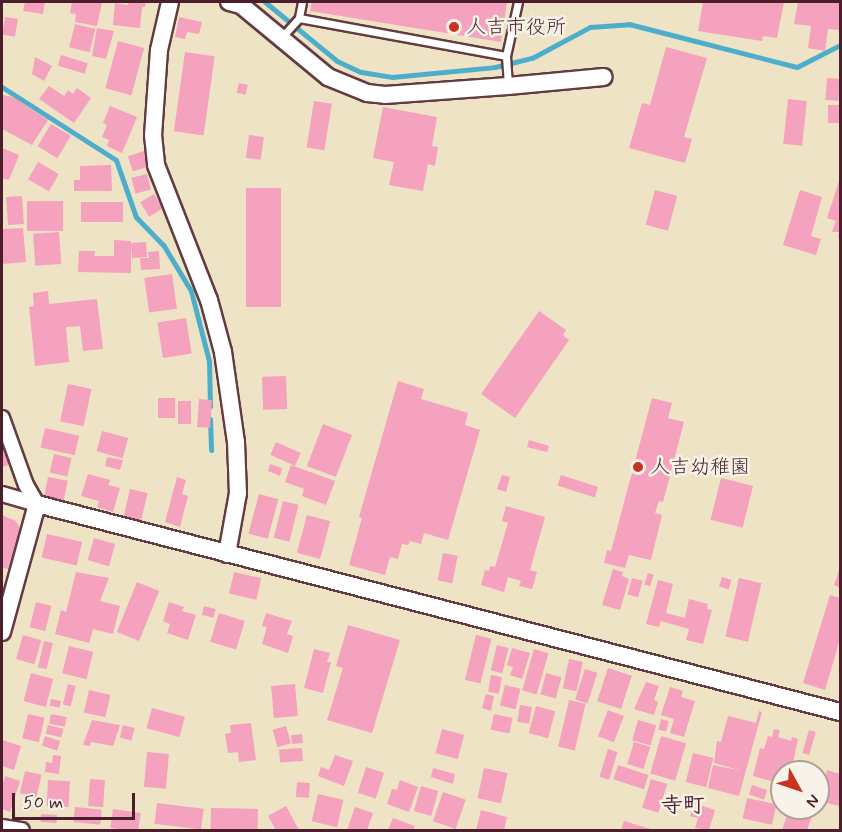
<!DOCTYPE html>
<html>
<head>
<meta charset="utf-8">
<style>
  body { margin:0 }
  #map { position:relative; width:842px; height:832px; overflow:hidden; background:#eee3c5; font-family:Mynerve,"Klee One",sans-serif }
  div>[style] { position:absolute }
  .stream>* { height:5px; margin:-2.5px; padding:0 2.5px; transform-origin:2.5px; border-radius:2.5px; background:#4daecc }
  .building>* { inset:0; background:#f4a2be; transform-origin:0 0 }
  .roads { filter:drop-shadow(2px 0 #633c42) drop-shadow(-2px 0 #633c42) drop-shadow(0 2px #633c42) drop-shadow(0 -2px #633c42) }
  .service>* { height:7px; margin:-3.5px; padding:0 3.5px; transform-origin:3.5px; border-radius:3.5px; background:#fff }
  .minor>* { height:14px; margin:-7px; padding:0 7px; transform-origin:7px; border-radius:7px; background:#fff }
  .tertiary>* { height:16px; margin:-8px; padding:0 8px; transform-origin:8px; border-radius:8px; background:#fff }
  .dots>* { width:16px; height:16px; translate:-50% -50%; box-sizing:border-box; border:3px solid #f7f3e8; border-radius:50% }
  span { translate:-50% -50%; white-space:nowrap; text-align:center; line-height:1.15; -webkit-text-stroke:5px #f7f3e8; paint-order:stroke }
  .poi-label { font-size:20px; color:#4a1f2b }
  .left { translate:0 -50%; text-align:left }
  .quarter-label { font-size:22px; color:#4a1f2b; font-weight:700 }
  .frame { position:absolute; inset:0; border:3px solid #4a1f2b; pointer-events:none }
  .north { position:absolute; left:770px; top:760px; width:60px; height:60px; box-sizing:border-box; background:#f7f3e8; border:2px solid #b29e9c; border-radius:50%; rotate:130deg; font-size:16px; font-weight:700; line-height:24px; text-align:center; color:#4a1f2b }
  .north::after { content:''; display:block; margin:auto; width:21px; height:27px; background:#c8321e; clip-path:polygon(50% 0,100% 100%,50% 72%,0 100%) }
  .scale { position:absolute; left:12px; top:793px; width:123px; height:27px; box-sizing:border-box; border:3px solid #4a1f2b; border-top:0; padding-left:8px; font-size:18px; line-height:21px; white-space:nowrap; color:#4a1f2b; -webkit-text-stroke:4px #f7f3e8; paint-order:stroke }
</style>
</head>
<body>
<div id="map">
  <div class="stream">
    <i style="left:265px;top:2px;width:93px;rotate:39.3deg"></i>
    <i style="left:337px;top:61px;width:26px;rotate:25deg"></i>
    <i style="left:361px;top:72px;width:31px;rotate:9deg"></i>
    <i style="left:392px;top:77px;width:103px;rotate:-5.5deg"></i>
    <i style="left:495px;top:67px;width:38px;rotate:-14deg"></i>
    <i style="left:532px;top:58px;width:66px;rotate:-28.1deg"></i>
    <i style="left:590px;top:27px;width:39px;rotate:-4deg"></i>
    <i style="left:629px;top:24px;width:173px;rotate:14.4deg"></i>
    <i style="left:797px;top:67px;width:48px;rotate:-27.1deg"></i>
    <i style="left:2px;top:87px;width:135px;rotate:32.6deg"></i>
    <i style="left:116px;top:160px;width:60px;rotate:70.7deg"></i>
    <i style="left:136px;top:217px;width:40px;rotate:46deg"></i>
    <i style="left:164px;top:246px;width:52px;rotate:59deg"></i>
    <i style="left:191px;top:291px;width:72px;rotate:75.6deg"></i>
    <i style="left:209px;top:361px;width:45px;rotate:88.7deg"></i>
    <i style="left:210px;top:419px;width:31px;rotate:88deg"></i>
  </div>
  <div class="building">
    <i style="clip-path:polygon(25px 2px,45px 2px,43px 14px,23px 11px)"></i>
    <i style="clip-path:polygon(72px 2px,102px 2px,97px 26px,75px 22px,76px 14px,70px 13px)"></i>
    <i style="clip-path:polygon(128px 2px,146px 2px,145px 7px,142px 7px,140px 28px,113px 25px,115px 3px,128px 5px)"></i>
    <i style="clip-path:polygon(312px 2px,507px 2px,501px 42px,310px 11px)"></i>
    <i style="clip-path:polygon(703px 2px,784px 2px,777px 38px,763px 36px,762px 41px,698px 31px)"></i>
    <i style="clip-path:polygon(798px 2px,840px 2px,839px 30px,828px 29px,825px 51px,808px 48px,811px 26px,794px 24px)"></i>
    <i style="left:5px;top:17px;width:13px;height:18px;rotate:9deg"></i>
    <i style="clip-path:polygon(179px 17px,202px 22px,199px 34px,187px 32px,185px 39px,175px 37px)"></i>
    <i style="left:75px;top:24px;width:21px;height:24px;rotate:14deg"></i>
    <i style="clip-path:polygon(97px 28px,114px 31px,106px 59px,92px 56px)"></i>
    <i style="left:118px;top:41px;width:27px;height:49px;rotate:15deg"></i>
    <i style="clip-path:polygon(666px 47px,707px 58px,684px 137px,692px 139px,685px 163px,629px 148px,642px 103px,650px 105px)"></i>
    <i style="left:185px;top:52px;width:30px;height:80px;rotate:8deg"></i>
    <i style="left:61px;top:55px;width:28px;height:11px;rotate:17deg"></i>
    <i style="clip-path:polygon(35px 57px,52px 66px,44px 81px,32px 74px)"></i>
    <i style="left:827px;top:78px;width:13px;height:22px;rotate:4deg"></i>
    <i style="left:239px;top:83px;width:9px;height:10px;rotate:13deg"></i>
    <i style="clip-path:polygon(49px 86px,64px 96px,68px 90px,73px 94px,77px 88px,91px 98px,74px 123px,39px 99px)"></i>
    <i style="clip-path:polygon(2px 95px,13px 97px,48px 120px,32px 145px,2px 129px)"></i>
    <i style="left:788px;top:99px;width:19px;height:45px;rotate:6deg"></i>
    <i style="left:314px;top:101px;width:18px;height:47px;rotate:9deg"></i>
    <i style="left:828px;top:105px;width:12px;height:18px"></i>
    <i style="clip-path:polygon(110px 106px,137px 117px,122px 153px,107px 146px,109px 140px,102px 137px,107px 125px,103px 123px)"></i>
    <i style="clip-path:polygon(383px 107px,437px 117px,432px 146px,438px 147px,435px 166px,428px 164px,423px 191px,389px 185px,394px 162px,373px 158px)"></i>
    <i style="left:51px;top:124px;width:23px;height:26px;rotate:31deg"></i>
    <i style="left:249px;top:135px;width:15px;height:23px;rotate:8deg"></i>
    <i style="clip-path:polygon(2px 148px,19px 155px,9px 180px,2px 178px)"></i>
    <i style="left:144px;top:151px;width:16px;height:17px;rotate:72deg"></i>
    <i style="left:38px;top:162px;width:24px;height:20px;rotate:30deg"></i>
    <i style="clip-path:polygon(111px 165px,112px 191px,74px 191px,74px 180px,80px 180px,80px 166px)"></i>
    <i style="left:147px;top:174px;width:16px;height:16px;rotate:76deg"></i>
    <i style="clip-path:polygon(840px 178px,840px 238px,838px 237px,839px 232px,832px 232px,836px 221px,827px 218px)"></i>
    <i style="left:246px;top:188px;width:35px;height:119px"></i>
    <i style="left:655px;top:190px;width:23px;height:36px;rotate:15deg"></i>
    <i style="clip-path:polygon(800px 190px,822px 197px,811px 236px,821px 239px,816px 255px,783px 245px)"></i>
    <i style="left:154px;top:194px;width:17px;height:16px;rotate:59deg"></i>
    <i style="left:22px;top:196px;width:28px;height:16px;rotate:86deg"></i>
    <i style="left:63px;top:201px;width:30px;height:36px;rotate:90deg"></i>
    <i style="left:81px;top:202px;width:42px;height:20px"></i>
    <i style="clip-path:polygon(23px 228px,26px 262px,2px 264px,2px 229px)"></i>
    <i style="left:59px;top:232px;width:32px;height:26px;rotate:86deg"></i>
    <i style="clip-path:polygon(114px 240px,131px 241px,131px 273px,78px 272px,79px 251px,95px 251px,94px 256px,114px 256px)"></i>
    <i style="left:146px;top:242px;width:15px;height:15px;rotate:86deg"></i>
    <i style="clip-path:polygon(159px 251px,160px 269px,141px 270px,140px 258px,149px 258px,148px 252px)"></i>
    <i style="left:172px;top:274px;width:35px;height:28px;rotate:82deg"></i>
    <i style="clip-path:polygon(48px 291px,49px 304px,97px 299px,103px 349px,83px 351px,80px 326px,66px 327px,69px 362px,35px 366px,29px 307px,34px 306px,33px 293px)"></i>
    <i style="clip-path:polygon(539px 311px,566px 330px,563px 335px,569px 340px,515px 418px,481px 394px)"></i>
    <i style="left:186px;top:318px;width:36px;height:29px;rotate:81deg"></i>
    <i style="left:286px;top:376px;width:33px;height:24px;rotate:88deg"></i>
    <i style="clip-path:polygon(398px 381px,424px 389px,421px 399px,468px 413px,465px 425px,480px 430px,448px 540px,424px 533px,421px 544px,410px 541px,408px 545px,402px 544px,398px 559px,390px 557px,385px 575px,349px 565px,362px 518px,359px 517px)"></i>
    <i style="left:68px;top:384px;width:24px;height:38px;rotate:12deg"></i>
    <i style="left:158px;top:398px;width:17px;height:20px"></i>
    <i style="clip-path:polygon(652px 398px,672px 403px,668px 418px,684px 422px,663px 502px,659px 501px,655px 513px,662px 515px,651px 560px,629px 555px,625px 568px,604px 563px,607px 550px,611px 551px)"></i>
    <i style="left:199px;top:399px;width:13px;height:28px;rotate:4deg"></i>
    <i style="left:178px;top:401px;width:13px;height:23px"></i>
    <i style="left:323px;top:424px;width:31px;height:45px;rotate:21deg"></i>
    <i style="clip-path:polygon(2px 426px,15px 463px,2px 467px)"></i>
    <i style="left:45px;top:428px;width:35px;height:20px;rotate:13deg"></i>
    <i style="left:102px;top:431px;width:27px;height:21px;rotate:15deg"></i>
    <i style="clip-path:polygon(529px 440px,549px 446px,547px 452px,527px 447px)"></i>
    <i style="left:276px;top:442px;width:27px;height:14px;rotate:24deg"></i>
    <i style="left:54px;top:454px;width:18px;height:19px;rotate:13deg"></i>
    <i style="clip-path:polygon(107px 457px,123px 460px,120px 470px,105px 466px)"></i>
    <i style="clip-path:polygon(270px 464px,282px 468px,280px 476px,268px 471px)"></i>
    <i style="clip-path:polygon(291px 465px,335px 481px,326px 505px,302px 496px,304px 489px,285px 482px)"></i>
    <i style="clip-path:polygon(88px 474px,110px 480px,108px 485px,120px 488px,113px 512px,97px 507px,99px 501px,81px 496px)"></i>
    <i style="clip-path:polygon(502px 475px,510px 477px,506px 492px,497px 489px)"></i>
    <i style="left:561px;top:475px;width:39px;height:11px;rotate:18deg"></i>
    <i style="left:48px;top:477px;width:20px;height:20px;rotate:11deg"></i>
    <i style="clip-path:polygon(177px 477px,186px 480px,182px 494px,188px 496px,180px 527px,165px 522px)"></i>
    <i style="left:721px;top:478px;width:33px;height:43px;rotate:14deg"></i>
    <i style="left:130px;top:489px;width:18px;height:28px;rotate:13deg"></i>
    <i style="left:259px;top:494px;width:20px;height:41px;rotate:15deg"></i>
    <i style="left:283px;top:501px;width:16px;height:38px;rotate:14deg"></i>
    <i style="clip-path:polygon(506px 506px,545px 517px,530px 570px,537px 572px,532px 589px,519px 586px,521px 581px,508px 577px,504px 592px,481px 585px,485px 570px,489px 571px,490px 566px,495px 567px,508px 523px,502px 521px)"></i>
    <i style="clip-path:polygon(2px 515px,16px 521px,21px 530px,9px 569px,2px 568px)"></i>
    <i style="left:307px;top:515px;width:24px;height:39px;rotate:15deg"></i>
    <i style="left:47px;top:534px;width:36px;height:24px;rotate:13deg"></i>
    <i style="left:94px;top:538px;width:22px;height:23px;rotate:16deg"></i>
    <i style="left:443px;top:553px;width:15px;height:28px;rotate:11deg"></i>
    <i style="clip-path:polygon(840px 568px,840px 588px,834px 585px)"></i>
    <i style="clip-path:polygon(613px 569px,623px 572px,622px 576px,629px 579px,620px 610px,602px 605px)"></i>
    <i style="clip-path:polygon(76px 572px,109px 578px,100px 601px,120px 606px,113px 634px,93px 629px,89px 643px,55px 634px,61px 610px,66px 612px)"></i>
    <i style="left:234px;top:572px;width:28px;height:22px;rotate:13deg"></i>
    <i style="left:648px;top:573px;width:6px;height:12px;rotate:18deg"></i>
    <i style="left:722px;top:577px;width:10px;height:10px;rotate:17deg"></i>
    <i style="left:632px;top:578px;width:11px;height:17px;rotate:15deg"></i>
    <i style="left:739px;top:578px;width:23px;height:60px;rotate:13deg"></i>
    <i style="clip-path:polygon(658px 580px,673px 584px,666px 613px,685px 618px,689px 599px,708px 604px,707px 609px,712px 610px,703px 644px,686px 640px,689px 629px,661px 621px,659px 627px,646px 624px)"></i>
    <i style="left:137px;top:582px;width:24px;height:54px;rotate:22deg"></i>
    <i style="clip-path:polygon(830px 595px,840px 598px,840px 639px,825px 690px,803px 683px)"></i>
    <i style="left:36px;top:602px;width:16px;height:26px;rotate:14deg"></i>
    <i style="clip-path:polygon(169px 602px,184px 607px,182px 611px,196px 615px,188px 640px,167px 633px,170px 624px,163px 621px)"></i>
    <i style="left:204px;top:606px;width:12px;height:9px;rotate:14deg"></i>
    <i style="left:219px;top:613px;width:27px;height:30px;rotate:17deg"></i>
    <i style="clip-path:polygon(266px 613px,292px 621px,287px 634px,293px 636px,288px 653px,262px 644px,267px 627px,262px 626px)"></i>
    <i style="clip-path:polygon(348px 625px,400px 640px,372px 733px,327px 720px,343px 668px,336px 666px)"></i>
    <i style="left:23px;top:635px;width:19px;height:25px;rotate:16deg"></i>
    <i style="left:476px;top:635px;width:16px;height:46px;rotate:14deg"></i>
    <i style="left:44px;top:641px;width:9px;height:27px;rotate:13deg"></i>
    <i style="left:497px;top:645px;width:12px;height:26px;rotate:14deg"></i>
    <i style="left:69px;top:646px;width:25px;height:28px;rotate:14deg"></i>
    <i style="clip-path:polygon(512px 648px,530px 653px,522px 679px,510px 675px,513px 667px,507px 665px)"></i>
    <i style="clip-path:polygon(314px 649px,330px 653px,327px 662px,331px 662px,323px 693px,304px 688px)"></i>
    <i style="left:534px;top:649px;width:15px;height:43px;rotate:16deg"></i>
    <i style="left:569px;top:659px;width:14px;height:30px;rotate:12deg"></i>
    <i style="left:608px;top:668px;width:25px;height:35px;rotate:18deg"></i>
    <i style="left:585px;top:669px;width:13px;height:32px;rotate:18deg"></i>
    <i style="left:31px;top:673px;width:23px;height:29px;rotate:15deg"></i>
    <i style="left:546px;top:673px;width:16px;height:22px;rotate:15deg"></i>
    <i style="left:491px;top:675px;width:11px;height:17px;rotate:10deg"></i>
    <i style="clip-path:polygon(646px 682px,659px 686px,654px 700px,658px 702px,654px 715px,634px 709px)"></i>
    <i style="left:68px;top:684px;width:8px;height:21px;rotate:14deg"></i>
    <i style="left:295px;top:684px;width:32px;height:24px;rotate:85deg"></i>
    <i style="left:505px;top:685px;width:16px;height:21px;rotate:14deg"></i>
    <i style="clip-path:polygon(670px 687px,683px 691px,681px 697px,695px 701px,684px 737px,670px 733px,674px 719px,661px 715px)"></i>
    <i style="left:89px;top:690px;width:22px;height:23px;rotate:13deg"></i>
    <i style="clip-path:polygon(486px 694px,494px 696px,491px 711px,482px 708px)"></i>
    <i style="left:51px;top:699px;width:10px;height:7px;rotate:11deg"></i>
    <i style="left:569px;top:700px;width:17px;height:48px;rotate:13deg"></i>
    <i style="left:520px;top:705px;width:12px;height:17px;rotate:9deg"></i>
    <i style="left:536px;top:706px;width:20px;height:28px;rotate:15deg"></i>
    <i style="left:152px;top:708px;width:34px;height:21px;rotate:15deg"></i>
    <i style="left:608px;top:710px;width:17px;height:28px;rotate:21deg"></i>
    <i style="clip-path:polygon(759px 711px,762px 712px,739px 796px,708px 788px,713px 765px,742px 771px,714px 763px,717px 741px,721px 742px,728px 716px,756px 723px)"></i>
    <i style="left:28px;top:714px;width:17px;height:25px;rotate:13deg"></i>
    <i style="left:51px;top:714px;width:16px;height:10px;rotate:11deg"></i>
    <i style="left:494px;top:714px;width:19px;height:16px;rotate:12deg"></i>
    <i style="left:661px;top:719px;width:8px;height:11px;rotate:14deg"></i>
    <i style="clip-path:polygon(92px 720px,120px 725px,113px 746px,91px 742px,90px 746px,83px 745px)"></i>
    <i style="left:638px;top:720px;width:19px;height:21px;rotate:16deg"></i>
    <i style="clip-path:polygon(251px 723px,256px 760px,239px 762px,238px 752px,228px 753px,225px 734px,231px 733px,230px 725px)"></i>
    <i style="left:48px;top:725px;width:16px;height:9px;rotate:14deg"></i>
    <i style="left:123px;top:725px;width:12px;height:13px;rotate:14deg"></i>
    <i style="left:286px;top:726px;width:18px;height:14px;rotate:74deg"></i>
    <i style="left:442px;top:729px;width:23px;height:25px;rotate:15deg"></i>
    <i style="clip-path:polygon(774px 729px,780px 730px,778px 737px,791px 741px,792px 737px,798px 739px,791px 772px,782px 772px,782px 784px,753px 776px,760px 748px,764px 749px,768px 736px,772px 737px)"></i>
    <i style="left:809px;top:730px;width:7px;height:24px;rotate:16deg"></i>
    <i style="left:302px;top:734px;width:9px;height:11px;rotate:84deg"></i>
    <i style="left:45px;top:736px;width:16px;height:10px;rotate:18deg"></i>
    <i style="left:661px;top:736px;width:26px;height:39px;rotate:16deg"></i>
    <i style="clip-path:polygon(2px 740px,21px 746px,14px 770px,2px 766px)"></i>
    <i style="left:634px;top:742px;width:17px;height:23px;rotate:17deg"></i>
    <i style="left:302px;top:748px;width:13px;height:23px;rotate:86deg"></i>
    <i style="left:608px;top:749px;width:10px;height:29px;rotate:17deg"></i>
    <i style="left:147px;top:752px;width:22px;height:35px;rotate:5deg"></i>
    <i style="left:693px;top:753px;width:21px;height:30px;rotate:14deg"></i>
    <i style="clip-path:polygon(53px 755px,61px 756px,59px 774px,45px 772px,46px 762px,52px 763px)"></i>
    <i style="clip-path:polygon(335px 755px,353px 761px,344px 786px,318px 776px,321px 767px,329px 770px)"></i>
    <i style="clip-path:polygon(801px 760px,808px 763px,805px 772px,797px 772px)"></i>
    <i style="left:618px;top:765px;width:32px;height:15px;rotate:18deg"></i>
    <i style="left:366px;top:767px;width:19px;height:27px;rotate:18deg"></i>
    <i style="clip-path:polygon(433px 768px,455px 774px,453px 784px,431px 777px)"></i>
    <i style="left:484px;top:768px;width:24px;height:31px;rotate:12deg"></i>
    <i style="clip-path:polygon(827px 770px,840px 774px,839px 806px,819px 801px)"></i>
    <i style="left:25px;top:771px;width:17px;height:23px;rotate:13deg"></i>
    <i style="clip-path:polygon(5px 776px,20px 781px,10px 812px,2px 809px,2px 787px)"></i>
    <i style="left:90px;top:779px;width:15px;height:27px;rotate:4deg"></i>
    <i style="left:651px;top:779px;width:17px;height:30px;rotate:17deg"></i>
    <i style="left:48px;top:780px;width:22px;height:26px;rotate:3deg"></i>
    <i style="clip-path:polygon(400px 780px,418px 787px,409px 812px,387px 804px,392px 789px,397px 790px)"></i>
    <i style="left:297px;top:782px;width:13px;height:15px;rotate:4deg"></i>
    <i style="left:752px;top:785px;width:16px;height:10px;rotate:18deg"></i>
    <i style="left:421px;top:786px;width:18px;height:26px;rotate:16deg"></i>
    <i style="left:443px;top:792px;width:24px;height:31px;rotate:19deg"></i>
    <i style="left:318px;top:794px;width:26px;height:28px;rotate:13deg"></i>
    <i style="left:747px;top:798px;width:30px;height:21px;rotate:12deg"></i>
    <i style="left:157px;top:803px;width:47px;height:21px;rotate:7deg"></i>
    <i style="clip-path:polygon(694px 803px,715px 810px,709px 830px,695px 828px,698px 818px,690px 816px)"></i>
    <i style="clip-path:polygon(286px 806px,299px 830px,276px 830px,268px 816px)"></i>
    <i style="left:75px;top:807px;width:27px;height:15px;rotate:6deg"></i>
    <i style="clip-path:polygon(355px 807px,373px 813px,367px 830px,347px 830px)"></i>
    <i style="left:211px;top:808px;width:47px;height:21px;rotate:1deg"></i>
    <i style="left:113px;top:809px;width:28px;height:19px;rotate:8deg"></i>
    <i style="clip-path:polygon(798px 809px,812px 816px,807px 830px,782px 830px,789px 810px,797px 813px)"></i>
    <i style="clip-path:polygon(481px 810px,507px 817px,504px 830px,476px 830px)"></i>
    <i style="left:41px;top:814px;width:16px;height:8px;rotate:4deg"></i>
    <i style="clip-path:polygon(393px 818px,415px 826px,413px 830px,388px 830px)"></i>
    <i style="clip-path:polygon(624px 821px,654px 830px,621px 830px)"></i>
  </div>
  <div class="roads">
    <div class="service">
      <i style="left:302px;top:2px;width:16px;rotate:101deg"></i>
      <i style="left:299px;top:18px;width:210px;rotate:10.4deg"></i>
      <i style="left:281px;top:38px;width:27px;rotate:-48deg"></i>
      <i style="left:508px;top:85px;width:29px;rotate:-94deg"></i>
      <i style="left:506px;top:56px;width:55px;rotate:-77.5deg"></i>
    </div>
    <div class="minor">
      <i style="left:2px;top:418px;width:71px;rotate:70.3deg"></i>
      <i style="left:26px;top:485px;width:22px;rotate:60deg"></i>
      <i style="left:2px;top:494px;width:36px;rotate:16deg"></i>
      <i style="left:2px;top:827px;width:20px;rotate:9deg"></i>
    </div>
    <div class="tertiary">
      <i style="left:170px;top:2px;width:49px;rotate:102.9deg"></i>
      <i style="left:159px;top:50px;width:85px;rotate:94deg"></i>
      <i style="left:153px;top:135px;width:30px;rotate:84deg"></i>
      <i style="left:156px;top:165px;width:145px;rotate:68.6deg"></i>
      <i style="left:209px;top:300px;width:54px;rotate:74.9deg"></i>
      <i style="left:223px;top:352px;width:91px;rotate:81.8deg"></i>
      <i style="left:236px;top:442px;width:51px;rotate:87.8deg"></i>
      <i style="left:238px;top:493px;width:62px;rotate:100.2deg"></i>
      <i style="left:229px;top:2px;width:12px;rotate:14deg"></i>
      <i style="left:241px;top:5px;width:113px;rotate:39.6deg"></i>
      <i style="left:328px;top:77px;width:42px;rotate:22.3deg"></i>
      <i style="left:367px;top:93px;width:18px;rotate:6deg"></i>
      <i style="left:385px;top:95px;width:123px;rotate:-4.2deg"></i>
      <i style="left:508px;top:86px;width:96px;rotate:-5.4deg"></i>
      <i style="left:2px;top:632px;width:133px;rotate:-74.7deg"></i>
      <i style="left:37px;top:504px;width:830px;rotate:14.52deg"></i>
    </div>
  </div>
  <div class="dots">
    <i style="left:454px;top:27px;background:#c8321e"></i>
    <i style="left:638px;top:467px;background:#c8321e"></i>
  </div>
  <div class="poi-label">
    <span class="left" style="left:466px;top:27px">人吉市役所</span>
    <span class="left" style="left:650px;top:467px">人吉幼稚園</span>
  </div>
  <div class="quarter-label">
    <span style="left:683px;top:807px">寺町</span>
  </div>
  <div class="frame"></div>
  <div class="north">N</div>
  <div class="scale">50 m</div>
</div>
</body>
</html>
